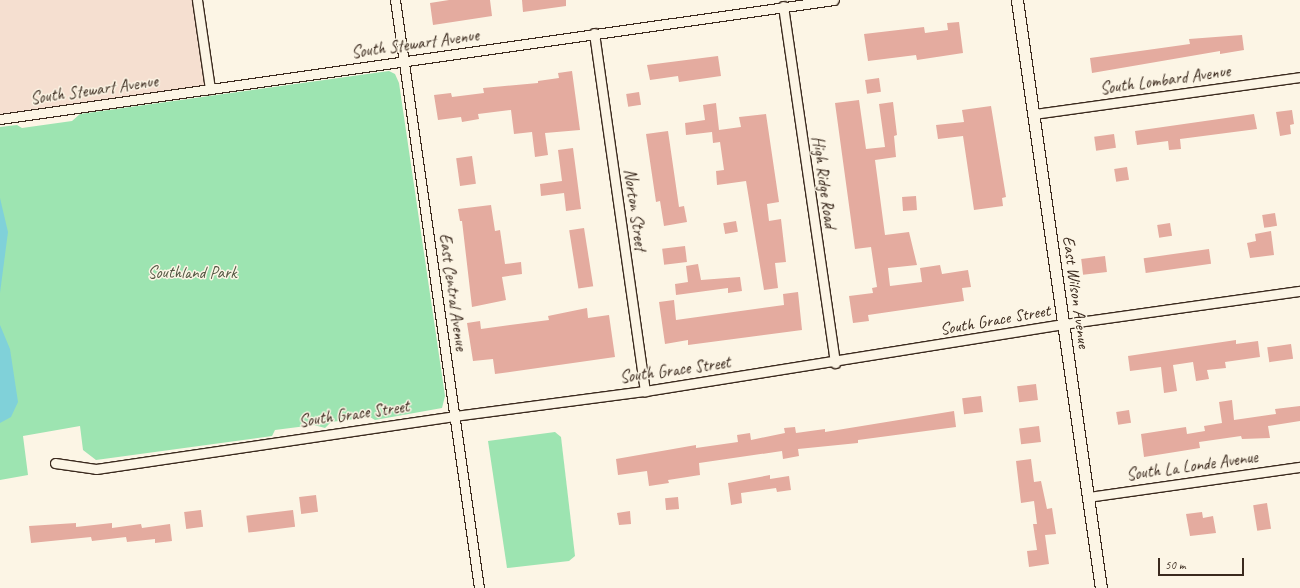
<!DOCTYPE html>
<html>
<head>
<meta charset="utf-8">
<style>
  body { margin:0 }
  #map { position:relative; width:1300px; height:588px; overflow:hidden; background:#fcf5e5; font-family:Caveat,sans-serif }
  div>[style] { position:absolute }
  .built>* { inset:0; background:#f5dfd0 }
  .green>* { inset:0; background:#9de4b1 }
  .water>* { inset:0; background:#80d1d9 }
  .building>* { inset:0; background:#e4ab9f; transform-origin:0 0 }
  .roads { filter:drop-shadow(1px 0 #3b2a1e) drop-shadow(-1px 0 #3b2a1e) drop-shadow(0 1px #3b2a1e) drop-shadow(0 -1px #3b2a1e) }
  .minor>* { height:9px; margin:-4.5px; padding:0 4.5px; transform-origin:4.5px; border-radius:4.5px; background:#fcf5e5 }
  .tertiary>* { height:11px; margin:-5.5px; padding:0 5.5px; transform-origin:5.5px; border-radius:5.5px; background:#fcf5e5 }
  span { translate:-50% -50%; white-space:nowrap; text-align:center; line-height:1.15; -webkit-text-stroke:3px #fcf5e5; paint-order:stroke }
  .street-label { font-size:17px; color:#3b2a1e }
  .park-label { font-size:17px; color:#545843 }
  .scale { position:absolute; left:1158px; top:558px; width:86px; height:18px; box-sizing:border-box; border:2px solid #3b2a1e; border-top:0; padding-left:5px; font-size:12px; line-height:14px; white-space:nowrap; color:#3b2a1e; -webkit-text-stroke:3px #fcf5e5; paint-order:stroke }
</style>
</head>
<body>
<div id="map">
  <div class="built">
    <i style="clip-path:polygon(0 0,201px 0,213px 84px,0 114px)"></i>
  </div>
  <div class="green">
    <i style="clip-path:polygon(389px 71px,395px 74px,399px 83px,445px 396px,442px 408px,375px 420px,370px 417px,331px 422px,325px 428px,314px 425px,275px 430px,272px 436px,96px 460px,83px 450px,80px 426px,23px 436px,28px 475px,0 480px,0 127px,17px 125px,22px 128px,72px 121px,80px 114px)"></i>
    <i style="clip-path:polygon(555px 432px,561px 437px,575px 556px,569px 561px,507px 568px,488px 441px)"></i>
  </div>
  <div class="water">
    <i style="clip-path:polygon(0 198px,8px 232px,0 293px)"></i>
    <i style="clip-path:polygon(0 325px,10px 349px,18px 402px,11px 417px,0 423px)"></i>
  </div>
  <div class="building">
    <i style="clip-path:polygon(449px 0,490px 0,492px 16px,433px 25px,430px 3px)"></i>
    <i style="clip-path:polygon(522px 0,566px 0,566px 6px,523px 12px)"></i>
    <i style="clip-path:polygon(959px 22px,963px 53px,917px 60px,916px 55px,868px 61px,864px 34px,924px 27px,925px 33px,948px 30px,947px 23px)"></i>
    <i style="clip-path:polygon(1242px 35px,1244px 50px,1220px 54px,1220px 51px,1092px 73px,1090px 58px,1190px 44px,1189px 39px)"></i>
    <i style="clip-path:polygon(718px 56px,721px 76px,679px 82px,678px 76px,650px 80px,647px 65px)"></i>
    <i style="clip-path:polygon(572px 71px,580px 130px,545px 133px,548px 155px,535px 157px,532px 132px,514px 134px,511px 110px,478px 114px,479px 119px,462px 122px,461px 117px,438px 120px,434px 95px,451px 93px,452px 97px,484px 93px,483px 88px,538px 83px,538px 81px,559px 78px,558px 73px)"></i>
    <i style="left:879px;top:78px;width:14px;height:14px;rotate:82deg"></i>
    <i style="left:639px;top:92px;width:13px;height:13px;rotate:81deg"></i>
    <i style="clip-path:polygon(859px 100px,866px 149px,885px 147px,879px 104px,893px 102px,897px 135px,894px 136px,896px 157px,875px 160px,885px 235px,909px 232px,917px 265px,888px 268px,890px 286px,922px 282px,920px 268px,940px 265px,942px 274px,968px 270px,971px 287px,962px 288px,964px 301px,868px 315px,869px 321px,853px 323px,849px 296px,873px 293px,872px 288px,877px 287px,871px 247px,855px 249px,835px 103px)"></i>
    <i style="clip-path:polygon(716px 103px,719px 130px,741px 127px,739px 117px,766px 114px,779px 202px,767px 204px,769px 221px,781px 219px,786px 262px,775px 263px,778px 288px,764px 290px,746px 181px,717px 185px,716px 171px,724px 170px,720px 142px,713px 143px,712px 132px,686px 135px,685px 123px,705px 120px,703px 105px)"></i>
    <i style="clip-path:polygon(991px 106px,1006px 197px,1002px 198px,1003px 206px,974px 210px,963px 136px,938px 139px,936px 125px,964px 122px,962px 110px)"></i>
    <i style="clip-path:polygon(1292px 110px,1294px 124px,1290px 125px,1291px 134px,1280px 136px,1276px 112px)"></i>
    <i style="clip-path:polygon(1254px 114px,1257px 129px,1180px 139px,1181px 149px,1169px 150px,1168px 141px,1137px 145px,1135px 131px)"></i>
    <i style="clip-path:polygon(668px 131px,679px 207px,684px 206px,687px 222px,664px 226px,660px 201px,656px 202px,646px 134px)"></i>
    <i style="left:1114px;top:134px;width:14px;height:20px;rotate:82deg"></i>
    <i style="clip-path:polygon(573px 148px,581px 209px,566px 211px,564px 193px,541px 196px,540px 184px,562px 181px,558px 150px)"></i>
    <i style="left:472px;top:156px;width:28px;height:16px;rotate:82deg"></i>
    <i style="left:1127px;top:167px;width:13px;height:13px;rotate:81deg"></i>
    <i style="left:916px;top:196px;width:14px;height:14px;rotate:86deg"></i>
    <i style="clip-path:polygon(491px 205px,495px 231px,500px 230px,505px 264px,521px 262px,522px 274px,502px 277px,506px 300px,472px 307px,462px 221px,460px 221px,458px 209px)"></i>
    <i style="left:1275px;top:213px;width:13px;height:13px;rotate:81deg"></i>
    <i style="left:736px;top:221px;width:11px;height:13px;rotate:80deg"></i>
    <i style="left:1170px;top:223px;width:13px;height:13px;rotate:81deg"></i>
    <i style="left:584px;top:228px;width:59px;height:15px;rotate:81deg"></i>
    <i style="clip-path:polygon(1271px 231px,1274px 255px,1250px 258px,1247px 243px,1256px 241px,1255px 234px)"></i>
    <i style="left:685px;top:246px;width:16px;height:23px;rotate:83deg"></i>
    <i style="left:1209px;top:249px;width:15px;height:66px;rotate:82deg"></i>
    <i style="left:1105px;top:256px;width:16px;height:24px;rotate:83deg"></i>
    <i style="clip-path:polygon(698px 264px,701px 280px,740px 277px,742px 291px,728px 293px,728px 288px,676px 295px,675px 284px,688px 282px,686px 266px)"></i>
    <i style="clip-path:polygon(798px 292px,802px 330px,688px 345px,688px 340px,665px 344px,659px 302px,674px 300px,676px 320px,784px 305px,783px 294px)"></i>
    <i style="clip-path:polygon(587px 308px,588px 318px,609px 315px,615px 357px,495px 374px,493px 359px,473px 361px,467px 323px,480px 321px,481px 329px,510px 325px,549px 320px,548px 316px)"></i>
    <i style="clip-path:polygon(1236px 340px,1236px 344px,1258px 341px,1260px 357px,1225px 362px,1226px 368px,1207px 370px,1209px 379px,1196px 381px,1193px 362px,1173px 365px,1177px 391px,1164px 393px,1161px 367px,1130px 371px,1128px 356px)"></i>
    <i style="left:1291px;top:344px;width:15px;height:24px;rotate:82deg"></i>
    <i style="left:1036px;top:384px;width:16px;height:19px;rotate:83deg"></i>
    <i style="left:981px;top:396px;width:16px;height:19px;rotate:83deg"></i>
    <i style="clip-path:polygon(1232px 400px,1234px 420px,1276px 414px,1275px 409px,1300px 406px,1300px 421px,1268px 426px,1270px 438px,1242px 439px,1241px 436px,1199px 442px,1200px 448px,1144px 457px,1141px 434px,1186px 427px,1187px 434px,1205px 431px,1204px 426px,1222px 423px,1219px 402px)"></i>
    <i style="left:1129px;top:410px;width:13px;height:13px;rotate:81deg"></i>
    <i style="clip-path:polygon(954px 411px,956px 427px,858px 440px,858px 443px,798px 449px,799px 456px,783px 459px,782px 451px,699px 463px,700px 475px,668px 480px,669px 483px,649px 486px,647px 471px,618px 475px,616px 459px,696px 445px,696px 448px,738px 442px,737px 435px,750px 433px,751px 440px,785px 433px,784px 428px,795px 427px,796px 433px,825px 429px,825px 432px)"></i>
    <i style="left:1039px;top:426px;width:16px;height:20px;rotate:83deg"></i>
    <i style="clip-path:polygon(1031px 459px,1034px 482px,1041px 481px,1047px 509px,1052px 508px,1056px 534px,1045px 535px,1049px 564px,1029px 567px,1027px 551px,1037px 550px,1033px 524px,1037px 524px,1034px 501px,1021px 503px,1016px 461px)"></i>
    <i style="clip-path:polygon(770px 475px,770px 479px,789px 476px,791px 490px,777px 492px,776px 488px,741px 493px,742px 503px,731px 505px,728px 483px)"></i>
    <i style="left:316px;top:495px;width:17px;height:17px;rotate:83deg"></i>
    <i style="left:678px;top:497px;width:12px;height:13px;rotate:85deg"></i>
    <i style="left:1267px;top:503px;width:26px;height:14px;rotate:81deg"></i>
    <i style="left:201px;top:510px;width:17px;height:17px;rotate:83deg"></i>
    <i style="left:293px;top:510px;width:17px;height:47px;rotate:83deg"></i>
    <i style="clip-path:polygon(630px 511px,631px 524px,619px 525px,617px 513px)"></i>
    <i style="clip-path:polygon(1202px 512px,1203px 518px,1213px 516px,1216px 533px,1190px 536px,1186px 514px)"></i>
    <i style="clip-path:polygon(76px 523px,76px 527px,112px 523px,112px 528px,141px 524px,142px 528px,170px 524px,172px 541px,155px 543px,155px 539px,127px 542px,126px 537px,92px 541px,91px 537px,31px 543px,29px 526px)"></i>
  </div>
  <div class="roads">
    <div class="minor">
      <i style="left:197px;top:0;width:90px;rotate:81.7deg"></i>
      <i style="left:395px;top:0;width:594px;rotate:81.87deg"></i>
      <i style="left:783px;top:6px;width:361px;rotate:81.7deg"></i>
      <i style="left:594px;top:33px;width:362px;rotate:81.9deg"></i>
      <i style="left:1034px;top:114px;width:269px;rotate:-7.9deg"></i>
      <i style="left:0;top:119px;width:842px;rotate:-8.12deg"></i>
      <i style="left:55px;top:463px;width:41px;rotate:8.3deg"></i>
      <i style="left:96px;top:469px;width:362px;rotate:-8.4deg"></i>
      <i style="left:454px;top:416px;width:193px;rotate:-7.5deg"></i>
      <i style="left:645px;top:391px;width:424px;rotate:-9.1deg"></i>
      <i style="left:1064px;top:324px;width:238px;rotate:-8deg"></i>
      <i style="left:1088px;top:497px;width:214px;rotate:-8.1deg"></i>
    </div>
    <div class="tertiary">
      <i style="left:1017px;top:0;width:594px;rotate:81.87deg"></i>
    </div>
  </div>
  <div class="street-label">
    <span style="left:415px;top:44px;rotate:-8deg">South Stewart Avenue</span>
    <span style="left:1165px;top:80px;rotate:-8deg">South Lombard Avenue</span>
    <span style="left:94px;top:90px;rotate:-8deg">South Stewart Avenue</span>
    <span style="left:824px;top:182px;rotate:82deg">High Ridge Road</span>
    <span style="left:635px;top:210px;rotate:82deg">Norton Street</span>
    <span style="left:453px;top:292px;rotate:82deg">East Central Avenue</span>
    <span style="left:1076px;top:292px;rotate:82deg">East Wilson Avenue</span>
    <span style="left:995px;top:320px;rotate:-10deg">South Grace Street</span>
    <span style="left:675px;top:370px;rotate:-8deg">South Grace Street</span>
    <span style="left:354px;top:414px;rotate:-8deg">South Grace Street</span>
    <span style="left:1192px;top:466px;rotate:-8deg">South La Londe Avenue</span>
  </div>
  <div class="park-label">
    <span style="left:192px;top:273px">Southland Park</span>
  </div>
  <div class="scale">50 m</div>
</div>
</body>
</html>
